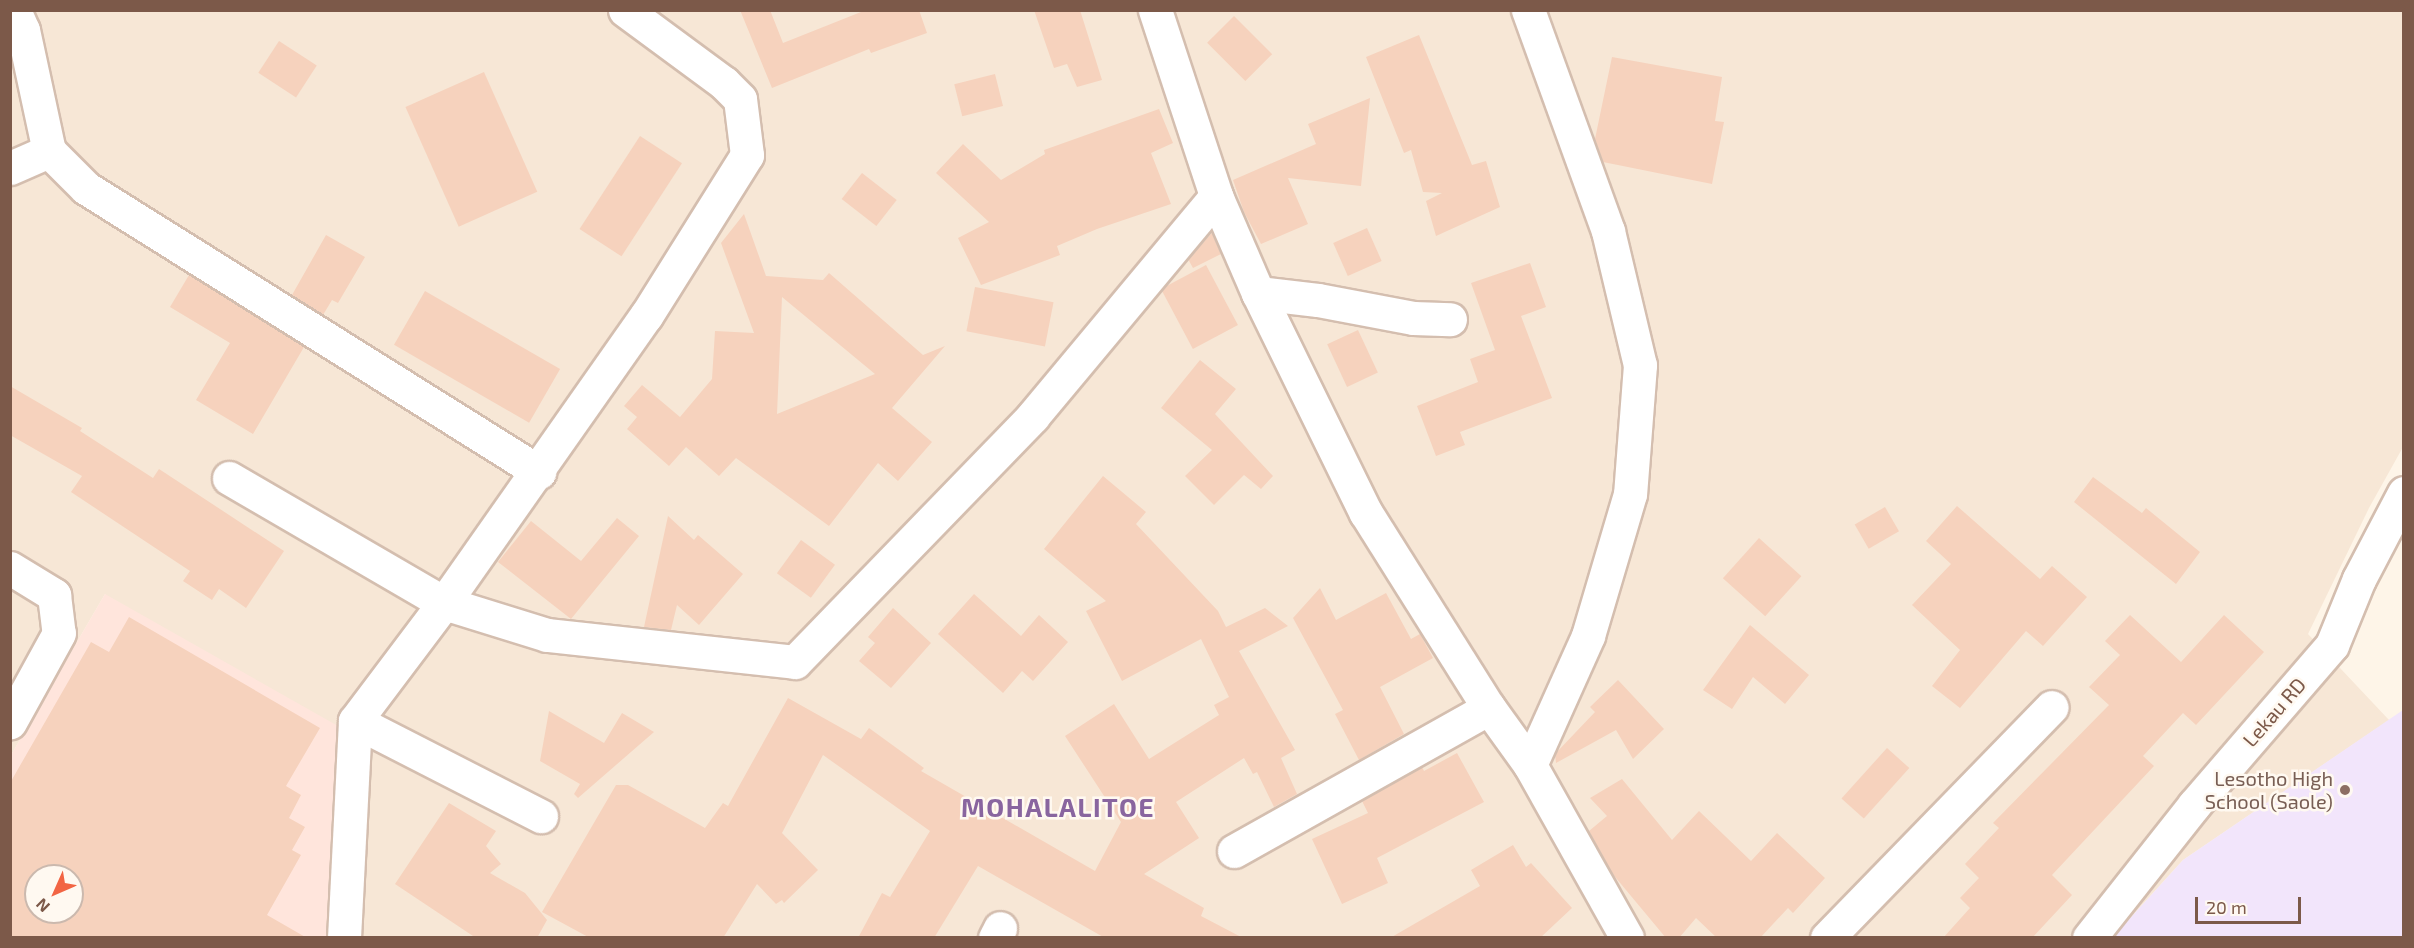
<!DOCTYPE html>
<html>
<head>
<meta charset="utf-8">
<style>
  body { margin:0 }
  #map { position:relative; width:2414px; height:948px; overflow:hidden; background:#fef5e8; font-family:"Exo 2",sans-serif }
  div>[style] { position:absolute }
  .residential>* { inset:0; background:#f7e7d6 }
  .commercial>* { inset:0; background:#ffe5dc }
  .education>* { inset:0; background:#f2e5fb }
  .building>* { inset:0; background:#f6d2bd; transform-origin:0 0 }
  .roads { filter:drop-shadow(2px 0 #d4beaf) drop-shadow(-2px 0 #d4beaf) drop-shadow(0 2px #d4beaf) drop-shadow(0 -2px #d4beaf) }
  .minor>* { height:33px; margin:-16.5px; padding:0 16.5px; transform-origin:16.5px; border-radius:16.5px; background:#fff }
  .dots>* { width:16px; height:16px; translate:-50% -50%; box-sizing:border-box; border:3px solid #fff9f1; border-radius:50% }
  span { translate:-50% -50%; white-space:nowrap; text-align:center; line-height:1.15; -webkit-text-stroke:5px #fff9f1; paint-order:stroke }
  .street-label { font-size:20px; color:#7c5949 }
  .education-label { font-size:20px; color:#785e54 }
  .right { translate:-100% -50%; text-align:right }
  .district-label { font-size:26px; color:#89659f; font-weight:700; letter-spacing:1.5px }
  .frame { position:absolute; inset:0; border:12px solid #7c5949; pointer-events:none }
  .north { position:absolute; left:24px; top:864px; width:60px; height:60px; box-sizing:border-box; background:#fff9f1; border:2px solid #cbb9ae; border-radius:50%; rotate:225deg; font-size:16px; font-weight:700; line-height:24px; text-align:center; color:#7c5949 }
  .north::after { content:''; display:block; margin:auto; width:21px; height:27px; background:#f26544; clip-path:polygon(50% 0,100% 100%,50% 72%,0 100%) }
  .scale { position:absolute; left:2195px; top:897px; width:106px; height:27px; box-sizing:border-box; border:3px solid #7c5949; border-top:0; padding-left:8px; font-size:18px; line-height:21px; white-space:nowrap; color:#7c5949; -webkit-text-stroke:4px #fff9f1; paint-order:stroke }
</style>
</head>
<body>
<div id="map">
  <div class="residential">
    <i style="clip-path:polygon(11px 11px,2403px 11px,2403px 447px,2369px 508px,2308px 634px,2389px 720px,2183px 860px,2113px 937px,328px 937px,105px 594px,11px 755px)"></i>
  </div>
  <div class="commercial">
    <i style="clip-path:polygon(evenodd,105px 594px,338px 726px,328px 937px,11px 938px,11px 755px,105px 594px,36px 876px,72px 876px,72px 912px,36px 912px,36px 876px)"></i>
  </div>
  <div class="education">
    <i style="clip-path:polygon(2403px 710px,2403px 937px,2113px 937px,2183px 860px)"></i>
  </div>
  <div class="building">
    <i style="clip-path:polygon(740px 10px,770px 10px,783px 43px,866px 10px,919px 10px,927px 33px,871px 53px,869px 49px,772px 88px)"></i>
    <i style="clip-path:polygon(1034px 10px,1080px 10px,1102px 80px,1077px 87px,1067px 64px,1054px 68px)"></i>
    <i style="left:1234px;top:16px;width:54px;height:38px;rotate:45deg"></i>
    <i style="clip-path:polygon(1419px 35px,1472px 165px,1486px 161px,1500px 207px,1436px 236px,1426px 201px,1442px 193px,1423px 192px,1411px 150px,1404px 153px,1366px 57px)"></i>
    <i style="left:279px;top:41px;width:45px;height:38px;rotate:33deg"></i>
    <i style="clip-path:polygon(1612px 57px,1722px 77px,1715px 121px,1724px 122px,1712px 184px,1603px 162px,1595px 139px)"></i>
    <i style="left:484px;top:72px;width:131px;height:86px;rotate:66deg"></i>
    <i style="left:995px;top:74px;width:33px;height:42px;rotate:76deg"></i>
    <i style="clip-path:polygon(1370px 98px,1361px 186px,1288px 178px,1308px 224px,1261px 244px,1244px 212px,1233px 180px,1316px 144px,1308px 124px)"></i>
    <i style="clip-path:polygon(1159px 109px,1173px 143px,1151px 153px,1171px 204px,1097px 229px,1057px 246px,1060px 255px,981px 285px,958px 238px,989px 222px,936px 173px,963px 144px,1001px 180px,1045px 154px,1044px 150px)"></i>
    <i style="left:640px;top:136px;width:50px;height:111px;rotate:33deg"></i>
    <i style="left:862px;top:173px;width:44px;height:33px;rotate:38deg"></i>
    <i style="clip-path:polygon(evenodd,744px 214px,766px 276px,823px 280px,829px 273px,923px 355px,945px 346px,892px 408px,932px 442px,898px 481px,878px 463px,829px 526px,736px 458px,719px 476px,686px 447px,669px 466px,627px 429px,637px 417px,624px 406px,642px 385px,680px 417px,712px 379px,715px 331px,754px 333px,721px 243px,744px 214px,782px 297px,875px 374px,777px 414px,782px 297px)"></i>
    <i style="left:1367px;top:228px;width:36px;height:37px;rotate:66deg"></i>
    <i style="clip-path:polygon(1212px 233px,1221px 254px,1193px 268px,1188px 259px)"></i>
    <i style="clip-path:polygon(326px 235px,365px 257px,338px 303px,332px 300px,323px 315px,292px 295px)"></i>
    <i style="clip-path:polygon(1530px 263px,1546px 307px,1521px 316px,1552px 398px,1460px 432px,1465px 445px,1436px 456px,1417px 406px,1478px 382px,1470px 359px,1495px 350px,1471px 283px)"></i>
    <i style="left:1206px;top:265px;width:68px;height:51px;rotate:62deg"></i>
    <i style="clip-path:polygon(189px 275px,304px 347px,253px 434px,196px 400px,230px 343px,170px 307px)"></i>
    <i style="left:975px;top:287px;width:80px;height:45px;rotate:11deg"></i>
    <i style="left:425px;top:291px;width:156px;height:62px;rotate:30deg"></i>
    <i style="left:1358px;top:330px;width:47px;height:34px;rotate:65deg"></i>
    <i style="clip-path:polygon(1200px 360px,1236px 389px,1215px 414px,1273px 476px,1261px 489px,1244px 475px,1214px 505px,1185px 476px,1212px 450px,1161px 408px)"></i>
    <i style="clip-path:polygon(10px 386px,82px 428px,80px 431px,153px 478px,159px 469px,284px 551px,246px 608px,219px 589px,212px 600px,183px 581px,190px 571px,71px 492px,82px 476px,10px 435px)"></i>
    <i style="clip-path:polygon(1103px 476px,1146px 512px,1136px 524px,1218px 611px,1226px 627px,1265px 608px,1288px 626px,1239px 651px,1295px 750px,1281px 758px,1297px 794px,1274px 807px,1257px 772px,1253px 774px,1244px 758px,1176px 802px,1199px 838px,1144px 874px,1204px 908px,1201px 916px,1243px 938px,1105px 938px,978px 866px,934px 938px,858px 938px,882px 893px,890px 897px,930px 831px,823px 755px,782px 833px,818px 870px,784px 903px,782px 900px,776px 904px,757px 884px,723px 938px,590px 938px,542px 912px,616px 785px,628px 785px,705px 828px,723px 803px,728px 806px,788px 698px,861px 739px,869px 728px,924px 768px,921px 771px,1095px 871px,1121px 822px,1065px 736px,1114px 704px,1149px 759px,1219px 715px,1214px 705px,1229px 697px,1201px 639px,1122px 681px,1086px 611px,1106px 601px,1044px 549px)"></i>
    <i style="clip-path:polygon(2093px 477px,2142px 513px,2146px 508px,2200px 552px,2176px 584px,2074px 502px)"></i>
    <i style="clip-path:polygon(1957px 506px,2040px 579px,2052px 566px,2087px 597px,2043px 646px,2026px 631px,1960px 708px,1932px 686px,1960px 650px,1912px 605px,1951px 564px,1926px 541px)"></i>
    <i style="left:1885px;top:507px;width:28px;height:35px;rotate:60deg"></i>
    <i style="clip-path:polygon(668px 516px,694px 540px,698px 535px,743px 574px,699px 625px,677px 605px,671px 630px,644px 627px)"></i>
    <i style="clip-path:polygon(617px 518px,639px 536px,571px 619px,498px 562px,531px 521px,581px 561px)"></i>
    <i style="left:1759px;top:538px;width:57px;height:54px;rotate:42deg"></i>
    <i style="left:801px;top:540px;width:42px;height:41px;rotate:36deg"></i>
    <i style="clip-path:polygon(1320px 588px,1336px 620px,1386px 593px,1411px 639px,1420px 634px,1433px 658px,1380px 687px,1404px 734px,1359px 760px,1335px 714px,1343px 710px,1293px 618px)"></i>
    <i style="clip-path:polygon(974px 594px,1021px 636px,1039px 615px,1068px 642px,1033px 681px,1022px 671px,1003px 693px,938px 634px)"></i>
    <i style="clip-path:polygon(893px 608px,931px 643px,891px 688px,859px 661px,875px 643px,868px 637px)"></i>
    <i style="clip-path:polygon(2130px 615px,2181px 662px,2224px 615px,2264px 652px,2196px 725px,2183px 713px,2143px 756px,2154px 766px,2052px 875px,2072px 895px,2032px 938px,1943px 938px,1970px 908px,1960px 898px,1979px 878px,1965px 864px,1999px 828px,1993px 823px,2109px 705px,2089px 687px,2120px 655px,2105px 641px)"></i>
    <i style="clip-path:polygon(evenodd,129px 617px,320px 728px,286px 786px,301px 795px,289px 818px,305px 827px,292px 850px,301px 855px,267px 915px,307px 938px,10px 938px,10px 783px,91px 642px,109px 652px,129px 617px,36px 876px,72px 876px,72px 912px,36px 912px,36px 876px)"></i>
    <i style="clip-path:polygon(1750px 625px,1809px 675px,1785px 704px,1753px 677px,1732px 709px,1703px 690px)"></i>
    <i style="clip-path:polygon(1618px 680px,1664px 729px,1633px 759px,1616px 730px,1556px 763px,1555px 754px,1595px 712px,1590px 707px)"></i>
    <i style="clip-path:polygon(549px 711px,604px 743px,622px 713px,654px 732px,578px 798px,574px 794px,580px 784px,540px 761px)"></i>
    <i style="left:1887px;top:748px;width:30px;height:68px;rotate:42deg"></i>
    <i style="clip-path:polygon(1457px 753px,1484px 802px,1377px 858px,1388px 883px,1342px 904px,1312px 839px,1368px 813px,1362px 801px,1422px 767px,1424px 771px)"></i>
    <i style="clip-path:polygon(1622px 779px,1672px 840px,1699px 811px,1751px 861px,1777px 833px,1825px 878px,1793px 913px,1788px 908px,1760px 938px,1717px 938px,1696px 918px,1679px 938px,1666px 938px,1611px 872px,1589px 831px,1607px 816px,1590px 798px)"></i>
    <i style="clip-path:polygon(449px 803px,496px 831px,486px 846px,501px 864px,490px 873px,525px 893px,547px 920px,537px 938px,476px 938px,395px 884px)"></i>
    <i style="clip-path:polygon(1513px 845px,1526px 867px,1531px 863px,1572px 908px,1540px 938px,1390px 938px,1480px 886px,1471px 870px)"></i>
  </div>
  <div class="roads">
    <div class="minor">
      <i style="left:14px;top:10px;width:22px;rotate:66deg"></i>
      <i style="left:23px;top:30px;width:124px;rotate:77.9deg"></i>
      <i style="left:49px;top:151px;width:52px;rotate:45deg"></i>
      <i style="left:86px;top:188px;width:535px;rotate:32.08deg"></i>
      <i style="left:1155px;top:10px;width:196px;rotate:71.8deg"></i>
      <i style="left:1216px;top:196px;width:106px;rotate:66.6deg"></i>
      <i style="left:1258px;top:293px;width:245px;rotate:63.9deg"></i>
      <i style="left:1366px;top:513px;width:231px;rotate:57.8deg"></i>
      <i style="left:1489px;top:708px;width:70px;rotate:54.3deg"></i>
      <i style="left:1530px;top:765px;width:198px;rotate:60.7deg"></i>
      <i style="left:1528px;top:10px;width:235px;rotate:70.1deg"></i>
      <i style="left:1608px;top:231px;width:138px;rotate:76.6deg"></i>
      <i style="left:1640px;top:365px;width:129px;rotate:94.4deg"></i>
      <i style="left:1630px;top:494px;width:148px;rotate:106.5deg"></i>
      <i style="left:1588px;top:636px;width:141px;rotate:114.2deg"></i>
      <i style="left:10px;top:168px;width:43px;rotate:-23.6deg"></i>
      <i style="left:1258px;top:293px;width:60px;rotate:6.7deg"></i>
      <i style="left:1318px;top:300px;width:97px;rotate:10.7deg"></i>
      <i style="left:1413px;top:318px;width:37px;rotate:2deg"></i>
      <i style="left:229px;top:478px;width:249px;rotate:30.2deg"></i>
      <i style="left:444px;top:603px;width:351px;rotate:-54.9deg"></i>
      <i style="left:646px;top:316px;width:190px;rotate:-57.9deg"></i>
      <i style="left:747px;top:155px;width:56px;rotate:-97.1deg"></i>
      <i style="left:740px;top:99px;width:23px;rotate:-135deg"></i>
      <i style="left:724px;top:83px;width:123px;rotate:-143.6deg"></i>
      <i style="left:10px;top:568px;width:52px;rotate:31.5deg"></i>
      <i style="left:54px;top:595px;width:38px;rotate:83deg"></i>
      <i style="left:59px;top:633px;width:102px;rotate:118.8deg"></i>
      <i style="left:355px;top:721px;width:209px;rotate:27.1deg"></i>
      <i style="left:1234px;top:851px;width:292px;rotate:-29.3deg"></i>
      <i style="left:344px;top:938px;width:217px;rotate:-87.1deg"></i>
      <i style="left:355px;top:721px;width:148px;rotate:-53deg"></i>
      <i style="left:444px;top:603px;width:108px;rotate:17.3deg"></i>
      <i style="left:547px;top:635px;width:249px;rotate:6.2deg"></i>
      <i style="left:795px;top:662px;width:342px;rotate:-45.9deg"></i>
      <i style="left:1033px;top:416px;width:286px;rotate:-50.2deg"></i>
      <i style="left:995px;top:938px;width:11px;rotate:-63deg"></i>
      <i style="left:1827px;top:938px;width:322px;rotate:-45.8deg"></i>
      <i style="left:2089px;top:938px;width:169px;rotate:-51.7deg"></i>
      <i style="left:2194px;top:805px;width:211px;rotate:-49.2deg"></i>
      <i style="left:2332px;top:645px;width:71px;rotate:-67.8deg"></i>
      <i style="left:2359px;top:579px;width:97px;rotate:-62.4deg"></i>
    </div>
  </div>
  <div class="dots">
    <i style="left:2345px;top:790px;background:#8d6e63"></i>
  </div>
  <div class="street-label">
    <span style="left:2274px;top:712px;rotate:-49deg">Lekau RD</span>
  </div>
  <div class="education-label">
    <span class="right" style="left:2333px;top:790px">Lesotho High<br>School (Saole)</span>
  </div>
  <div class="district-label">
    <span style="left:1058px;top:807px">MOHALALITOE</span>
  </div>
  <div class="frame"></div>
  <div class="north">N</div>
  <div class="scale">20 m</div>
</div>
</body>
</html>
